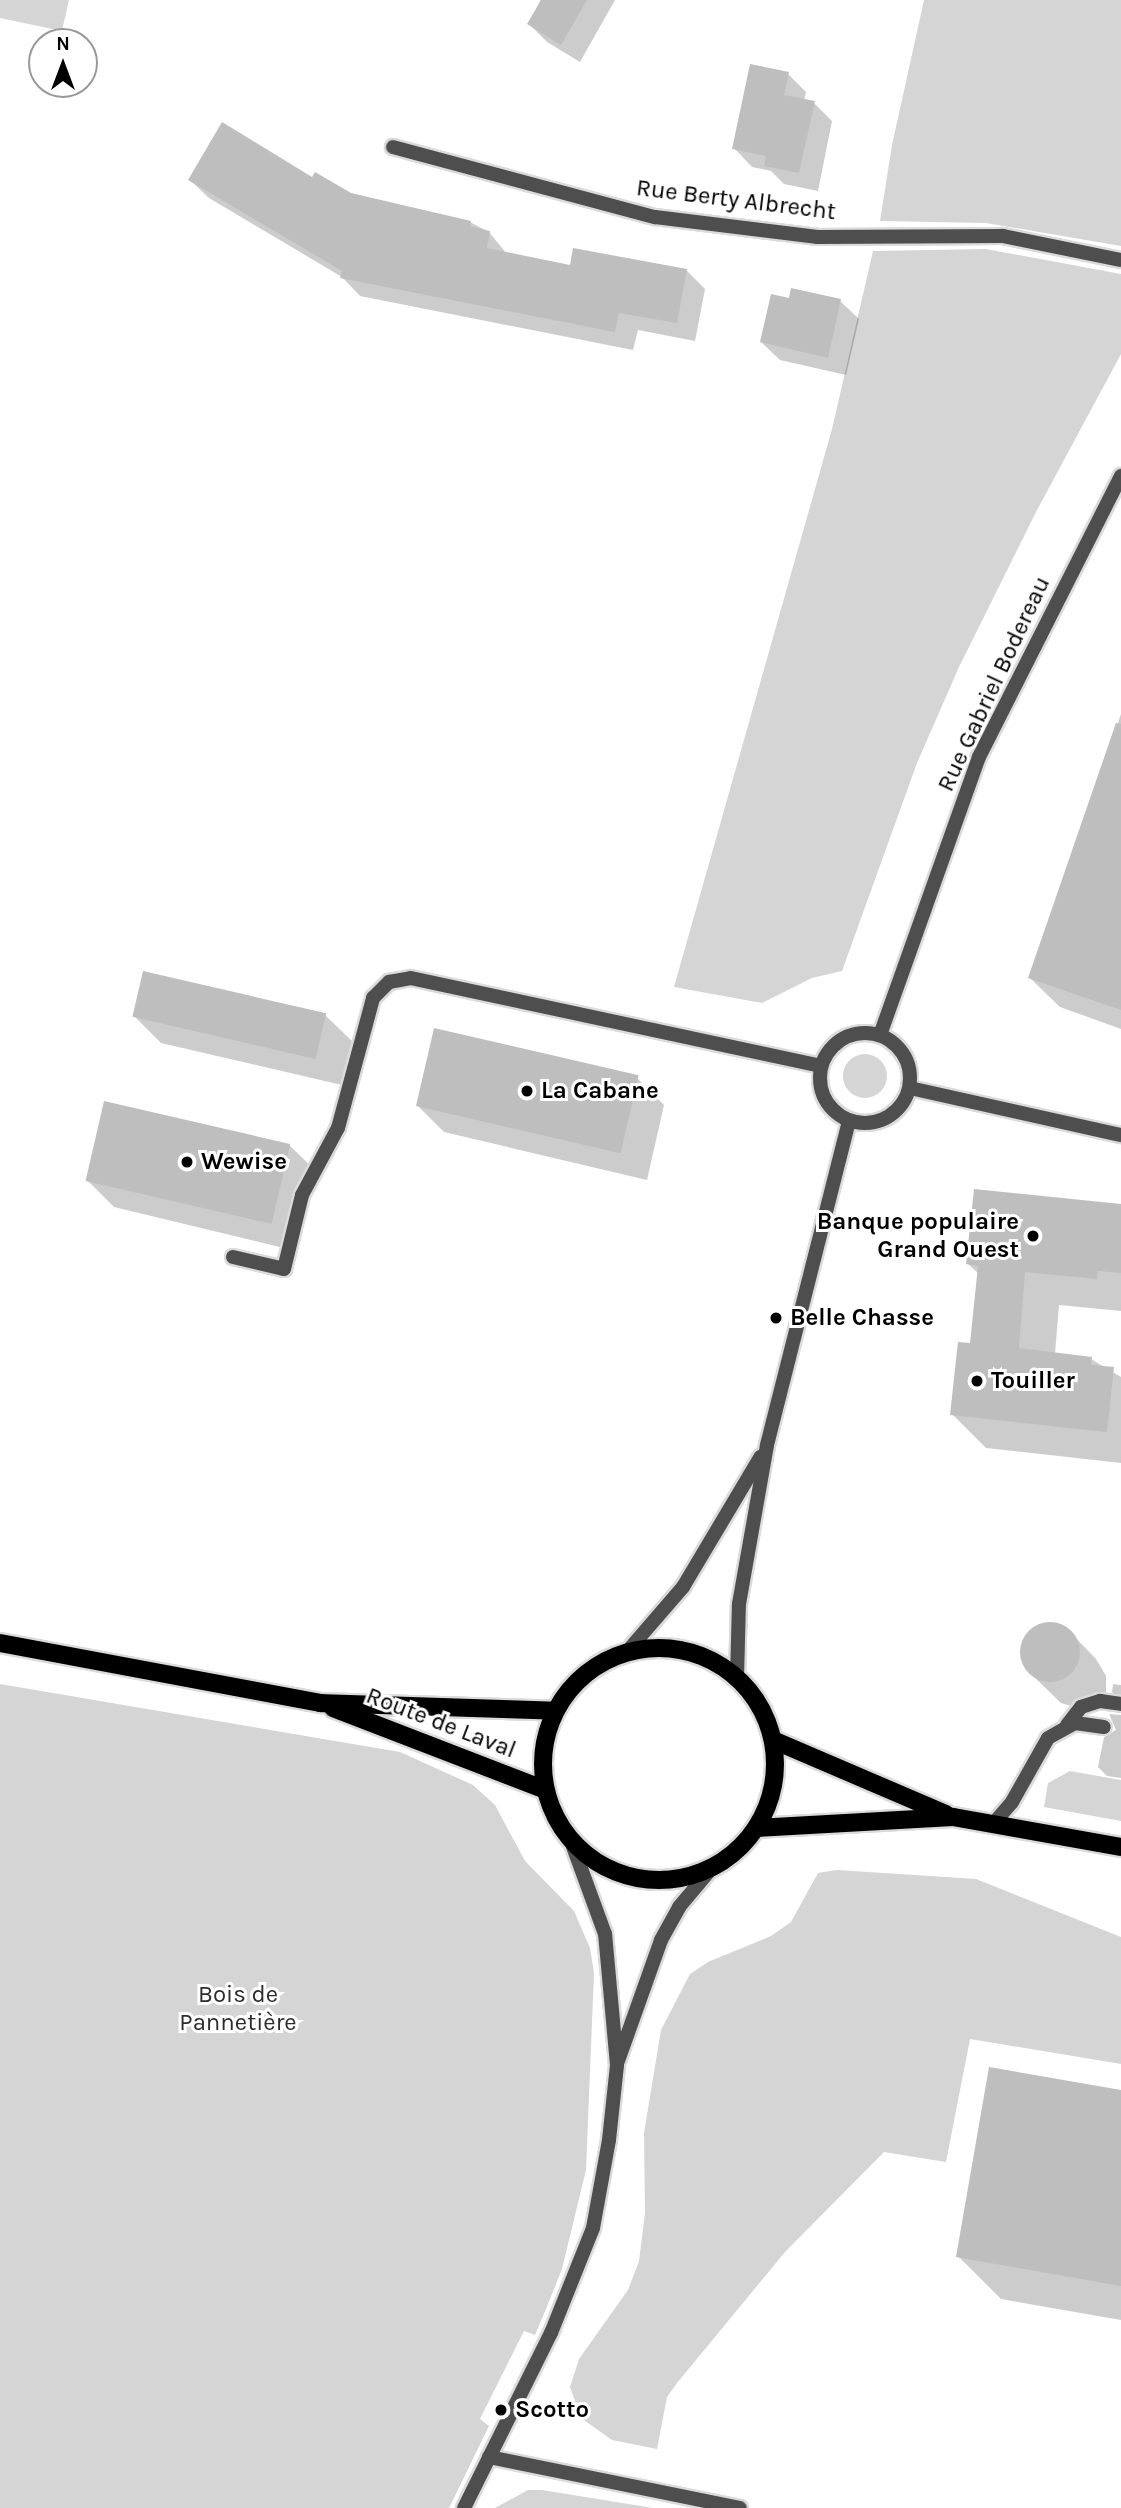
<!DOCTYPE html>
<html>
<head>
<meta charset="utf-8">
<style>
  body { margin:0 }
  #map { position:relative; width:1121px; height:2508px; overflow:hidden; background:#fff; font-family:Karla,sans-serif }
  div>[style] { position:absolute }
  .green>* { inset:0; background:#d5d5d5 }
  .round { border-radius:50% }
  .shadow>* { inset:0; background:#0003 }
  .building>* { inset:0; background:#bebebe; transform-origin:0 0 }
  .roads { filter:drop-shadow(2px 0 #dbdbdb) drop-shadow(-2px 0 #dbdbdb) drop-shadow(0 2px #dbdbdb) drop-shadow(0 -2px #dbdbdb) }
  .lane>* { height:14px; margin:-7px; padding:0 7px; transform-origin:7px; border-radius:7px; background:#4e4e4e }
  .street>* { height:14px; margin:-7px; padding:0 7px; transform-origin:7px; border-radius:7px; background:#4e4e4e }
  .street>.ring { margin:-7px; padding:0; box-sizing:content-box; background:none; border:14px solid #4e4e4e; border-radius:50% }
  .primary>* { height:18px; margin:-9px; padding:0 9px; transform-origin:9px; border-radius:9px; background:#000 }
  .primary>.ring { margin:-9px; padding:0; box-sizing:content-box; background:none; border:18px solid #000; border-radius:50% }
  .dots>* { width:19px; height:19px; translate:-50% -50%; box-sizing:border-box; border:4px solid #fff; border-radius:50% }
  span { translate:-50% -50%; white-space:nowrap; text-align:center; line-height:1.15; -webkit-text-stroke:6px #fff; paint-order:stroke }
  .street-label { font-size:24px; color:#000 }
  .poi-label { font-size:24px; color:#000; font-weight:700 }
  .left { translate:0 -50%; text-align:left }
  .right { translate:-100% -50%; text-align:right }
  .park-label { font-size:24px; color:#2c2c2c }
  .north { position:absolute; left:28px; top:28px; width:70px; height:70px; box-sizing:border-box; background:#fff; border:2px solid #999; border-radius:50%; rotate:0deg; font-size:19px; font-weight:700; line-height:28px; text-align:center; color:#000 }
  .north::after { content:''; display:block; margin:auto; width:24px; height:32px; background:#000; clip-path:polygon(50% 0,100% 100%,50% 72%,0 100%) }
</style>
</head>
<body>
<div id="map">
  <div class="green">
    <i style="clip-path:polygon(0 0,69px 0,62px 31px,0 18px)"></i>
    <i style="clip-path:polygon(924px 0,1121px 0,1121px 246px,986px 223px,880px 221px,892px 145px)"></i>
    <i style="clip-path:polygon(986px 249px,1121px 274px,1121px 354px,1036px 512px,959px 667px,917px 763px,842px 971px,812px 978px,762px 1003px,674px 987px,832px 429px,873px 251px)"></i>
    <i class="round" style="left:843px;top:1054px;width:44px;height:44px"></i>
    <i style="clip-path:polygon(0 1684px,400px 1752px,473px 1785px,495px 1805px,525px 1861px,574px 1911px,590px 1948px,594px 1973px,586px 2170px,562px 2269px,546px 2309px,535px 2335px,524px 2331px,480px 2419px,489px 2426px,449px 2508px,0 2508px)"></i>
    <i style="clip-path:polygon(1070px 1771px,1121px 1780px,1121px 1821px,1044px 1807px,1048px 1783px)"></i>
    <i style="clip-path:polygon(837px 1870px,976px 1879px,1121px 1937px,1121px 2064px,970px 2039px,946px 2162px,884px 2152px,785px 2252px,677px 2383px,667px 2397px,657px 2449px,612px 2440px,581px 2418px,570px 2387px,579px 2359px,628px 2290px,639px 2261px,645px 2213px,644px 2133px,661px 2030px,690px 1974px,708px 1962px,771px 1936px,791px 1922px,818px 1873px)"></i>
    <i style="clip-path:polygon(528px 2490px,542px 2490px,653px 2508px,495px 2508px)"></i>
  </div>
  <div class="shadow">
    <i style="clip-path:polygon(541px 0,615px 0,580px 62px,547px 42px,529px 24px)"></i>
    <i style="clip-path:polygon(788px 74px,806px 92px,804px 101px,814px 103px,832px 121px,818px 191px,784px 184px,771px 171px,752px 167px,734px 148px)"></i>
    <i style="clip-path:polygon(190px 180px,313px 180px,350px 195px,470px 222px,489px 232px,507px 254px,571px 267px,687px 271px,705px 289px,695px 341px,638px 330px,633px 350px,360px 296px,342px 277px,209px 198px)"></i>
    <i style="clip-path:polygon(791px 300px,840px 301px,859px 319px,846px 375px,780px 360px,761px 342px)"></i>
    <i style="clip-path:polygon(1121px 714px,1121px 1029px,1060px 1007px,1030px 978px)"></i>
    <i style="clip-path:polygon(325px 1015px,352px 1041px,342px 1085px,161px 1043px,134px 1016px)"></i>
    <i style="clip-path:polygon(637px 1078px,664px 1105px,647px 1180px,444px 1132px,417px 1105px)"></i>
    <i style="clip-path:polygon(289px 1145px,316px 1171px,296px 1251px,114px 1207px,87px 1180px)"></i>
    <i style="clip-path:polygon(1121px 1206px,1121px 1311px,1059px 1305px,1055px 1354px,1091px 1359px,1121px 1377px,1121px 1463px,986px 1448px,952px 1414px,972px 1345px,979px 1274px,968px 1264px)"></i>
    <i style="clip-path:polygon(1051px 1624px,1069px 1631px,1096px 1659px,1106px 1676px,1106px 1695px,1078px 1708px,1061px 1703px,1033px 1676px,1021px 1652px,1026px 1635px)"></i>
    <i style="clip-path:polygon(1113px 1684px,1121px 1685px,1121px 1701px,1112px 1692px)"></i>
    <i style="clip-path:polygon(1109px 1714px,1121px 1715px,1121px 1778px,1107px 1776px,1098px 1767px,1104px 1737px,1116px 1730px)"></i>
    <i style="clip-path:polygon(1121px 2092px,1121px 2320px,1001px 2299px,958px 2256px)"></i>
  </div>
  <div class="building">
    <i style="clip-path:polygon(541px 0,587px 0,561px 45px,527px 24px)"></i>
    <i style="clip-path:polygon(750px 64px,789px 72px,784px 95px,815px 101px,799px 173px,764px 166px,766px 156px,732px 149px)"></i>
    <i style="clip-path:polygon(222px 122px,312px 177px,315px 172px,351px 193px,471px 221px,470px 226px,490px 231px,487px 248px,570px 265px,573px 248px,687px 269px,677px 323px,619px 313px,615px 332px,340px 278px,342px 271px,188px 180px)"></i>
    <i style="clip-path:polygon(791px 288px,841px 299px,828px 358px,760px 342px,771px 294px,789px 298px)"></i>
    <i style="clip-path:polygon(1116px 723px,1121px 724px,1121px 1010px,1028px 978px)"></i>
    <i style="left:143px;top:971px;width:188px;height:47px;rotate:13deg"></i>
    <i style="left:434px;top:1028px;width:210px;height:80px;rotate:13deg"></i>
    <i style="left:104px;top:1101px;width:191px;height:82px;rotate:13deg"></i>
    <i style="clip-path:polygon(974px 1189px,1121px 1204px,1121px 1273px,1098px 1271px,1097px 1279px,1025px 1272px,1019px 1348px,1092px 1357px,1091px 1365px,1114px 1367px,1107px 1432px,950px 1415px,958px 1342px,970px 1343px,978px 1266px,966px 1264px)"></i>
    <i class="round" style="left:1020px;top:1622px;width:60px;height:60px"></i>
    <i style="clip-path:polygon(989px 2067px,1121px 2090px,1121px 2286px,956px 2257px)"></i>
  </div>
  <div class="roads">
    <div class="lane">
      <i style="left:233px;top:1257px;width:52px;rotate:13.2deg"></i>
      <i style="left:284px;top:1269px;width:76px;rotate:-76.3deg"></i>
      <i style="left:302px;top:1195px;width:76px;rotate:-61.8deg"></i>
      <i style="left:338px;top:1128px;width:135px;rotate:-74.9deg"></i>
      <i style="left:373px;top:998px;width:23px;rotate:-45deg"></i>
      <i style="left:389px;top:982px;width:22px;rotate:-10deg"></i>
      <i style="left:411px;top:978px;width:419px;rotate:12.1deg"></i>
      <i style="left:1067px;top:1725px;width:23px;rotate:-52deg"></i>
      <i style="left:1081px;top:1707px;width:20px;rotate:-18deg"></i>
      <i style="left:1100px;top:1701px;width:21px;rotate:8deg"></i>
      <i style="left:993px;top:1824px;width:29px;rotate:-49deg"></i>
      <i style="left:1012px;top:1802px;width:73px;rotate:-60.6deg"></i>
      <i style="left:1048px;top:1738px;width:31px;rotate:-29deg"></i>
      <i style="left:1075px;top:1723px;width:29px;rotate:8deg"></i>
    </div>
    <div class="street">
      <i style="left:393px;top:147px;width:271px;rotate:15deg"></i>
      <i style="left:655px;top:217px;width:164px;rotate:7deg"></i>
      <i style="left:818px;top:237px;width:185px;rotate:-0.3deg"></i>
      <i style="left:1003px;top:236px;width:120px;rotate:11.5deg"></i>
      <i class="ring" style="left:820px;top:1033px;width:76px;height:76px"></i>
      <i style="left:880px;top:1035px;width:295px;rotate:-70.4deg"></i>
      <i style="left:979px;top:757px;width:315px;rotate:-63.2deg"></i>
      <i style="left:910px;top:1088px;width:216px;rotate:12.6deg"></i>
      <i style="left:626px;top:1653px;width:87px;rotate:-49.2deg"></i>
      <i style="left:683px;top:1587px;width:152px;rotate:-59.2deg"></i>
      <i style="left:737px;top:1678px;width:74px;rotate:-88.5deg"></i>
      <i style="left:739px;top:1604px;width:161px;rotate:-80deg"></i>
      <i style="left:767px;top:1445px;width:334px;rotate:-75.8deg"></i>
      <i style="left:618px;top:2061px;width:128px;rotate:-70.4deg"></i>
      <i style="left:661px;top:1940px;width:38px;rotate:-61deg"></i>
      <i style="left:679px;top:1907px;width:51px;rotate:-49.8deg"></i>
      <i style="left:489px;top:2457px;width:256px;rotate:11.5deg"></i>
      <i style="left:464px;top:2508px;width:195px;rotate:-63.6deg"></i>
      <i style="left:551px;top:2333px;width:113px;rotate:-68.2deg"></i>
      <i style="left:593px;top:2228px;width:89px;rotate:-79.7deg"></i>
      <i style="left:609px;top:2140px;width:75px;rotate:-83.9deg"></i>
      <i style="left:617px;top:2065px;width:132px;rotate:-95.2deg"></i>
      <i style="left:605px;top:1934px;width:99px;rotate:-110.1deg"></i>
    </div>
    <div class="primary">
      <i style="left:0;top:1643px;width:326px;rotate:10.6deg"></i>
      <i style="left:320px;top:1703px;width:235px;rotate:1.9deg"></i>
      <i class="ring" style="left:543px;top:1648px;width:214px;height:214px"></i>
      <i style="left:333px;top:1708px;width:227px;rotate:21.1deg"></i>
      <i style="left:773px;top:1740px;width:188px;rotate:23.2deg"></i>
      <i style="left:756px;top:1828px;width:197px;rotate:-3.2deg"></i>
      <i style="left:953px;top:1817px;width:171px;rotate:10.1deg"></i>
    </div>
  </div>
  <div class="dots">
    <i style="left:527px;top:1091px;background:#000"></i>
    <i style="left:187px;top:1162px;background:#000"></i>
    <i style="left:1033px;top:1236px;background:#000"></i>
    <i style="left:776px;top:1318px;background:#000"></i>
    <i style="left:977px;top:1381px;background:#000"></i>
    <i style="left:501px;top:2410px;background:#000"></i>
  </div>
  <div class="street-label">
    <span style="left:736px;top:200px;rotate:7deg">Rue Berty Albrecht</span>
    <span style="left:994px;top:684px;rotate:-65deg">Rue Gabriel Bodereau</span>
    <span style="left:441px;top:1723px;rotate:21deg">Route de Laval</span>
  </div>
  <div class="poi-label">
    <span class="left" style="left:541px;top:1091px">La Cabane</span>
    <span class="left" style="left:201px;top:1162px">Wewise</span>
    <span class="right" style="left:1019px;top:1236px">Banque populaire<br>Grand Ouest</span>
    <span class="left" style="left:790px;top:1318px">Belle Chasse</span>
    <span class="left" style="left:991px;top:1381px">Touiller</span>
    <span class="left" style="left:515px;top:2410px">Scotto</span>
  </div>
  <div class="park-label">
    <span style="left:238px;top:2009px">Bois de<br>Pannetière</span>
  </div>
  <div class="north">N</div>
</div>
</body>
</html>
